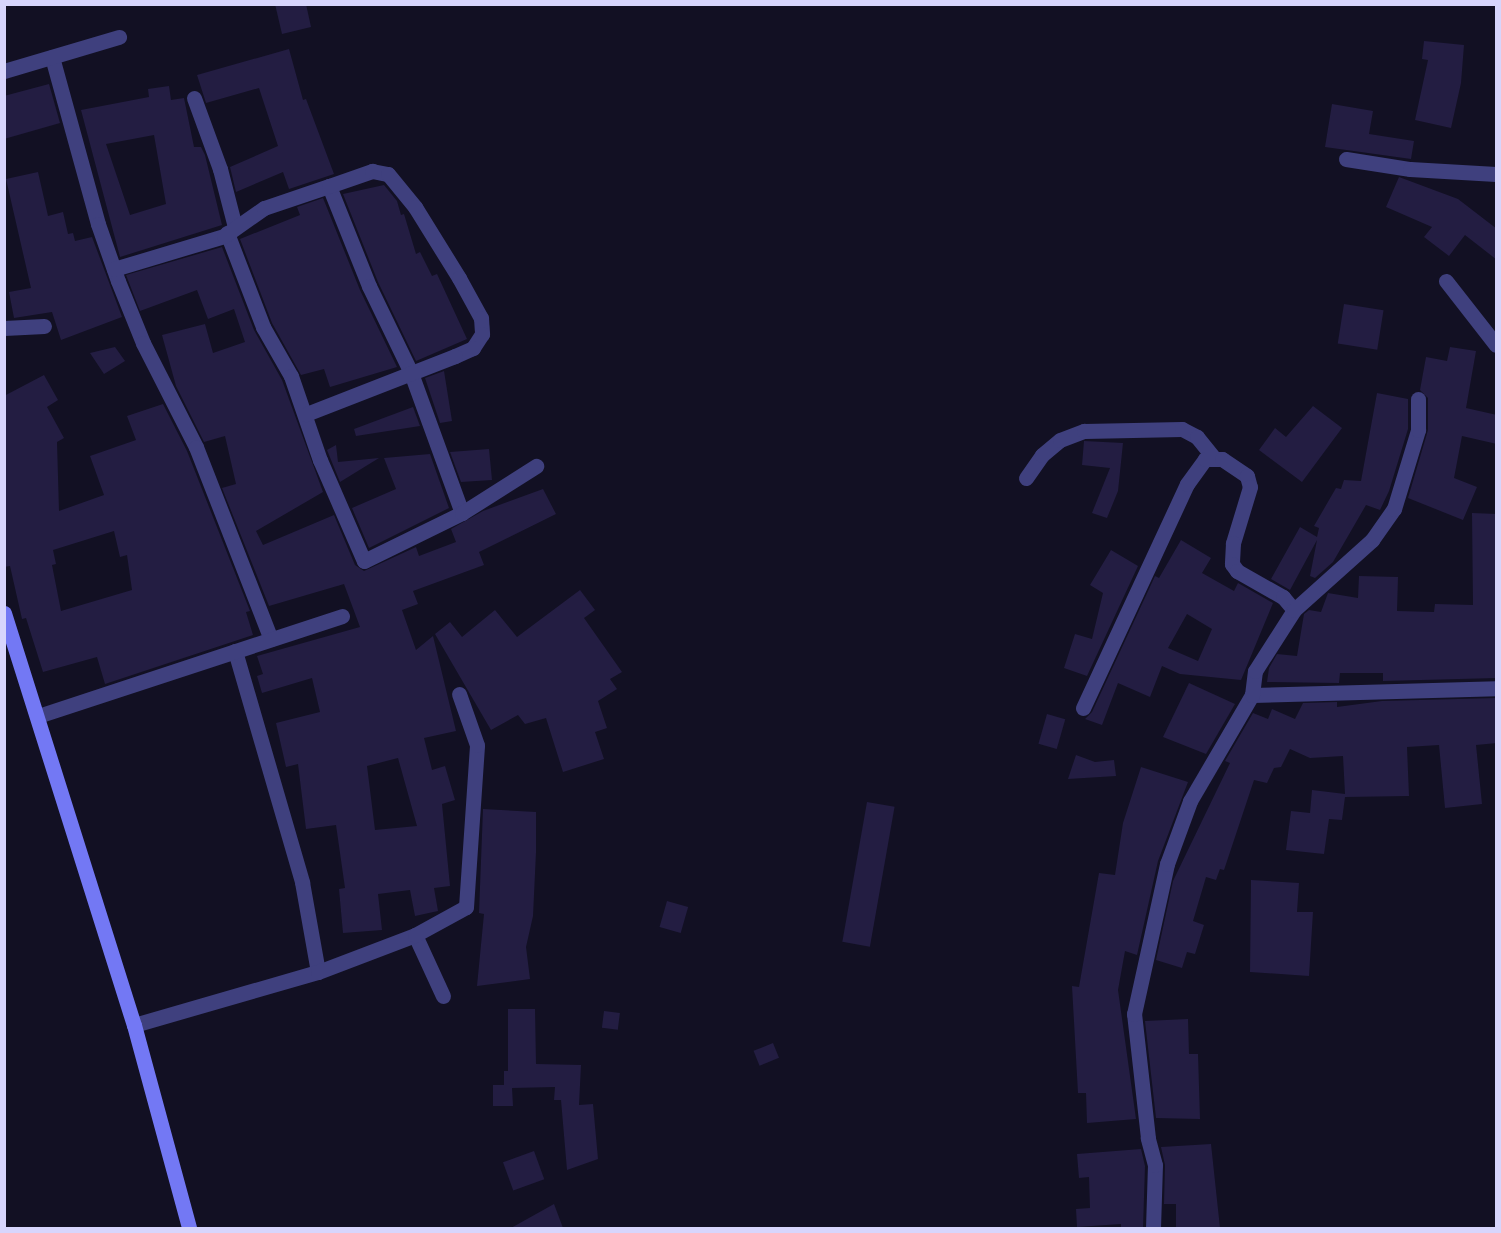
<!DOCTYPE html>
<html>
<head>
<meta charset="utf-8">
<style>
  body { margin:0 }
  #map { position:relative; width:1501px; height:1233px; overflow:hidden; background:#121023; font-family:Mulish,sans-serif }
  div>[style] { position:absolute }
  .building>* { inset:0; background:#231d42; transform-origin:0 0 }
  .street>* { height:15px; margin:-7.5px; padding:0 7.5px; transform-origin:7.5px; border-radius:7.5px; background:#3f407e }
  .secondary>* { height:15px; margin:-7.5px; padding:0 7.5px; transform-origin:7.5px; border-radius:7.5px; background:#7378f4 }
  span { translate:-50% -50%; white-space:nowrap; text-align:center; line-height:1.15; -webkit-text-stroke:4.5px #121023; paint-order:stroke }
  .frame { position:absolute; inset:0; border:6px solid #d7d5fc; pointer-events:none }
</style>
</head>
<body>
<div id="map">
  <div class="building">
    <i style="clip-path:polygon(275px 4px,306px 4px,311px 27px,282px 34px)"></i>
    <i style="clip-path:polygon(1424px 41px,1464px 45px,1461px 83px,1451px 128px,1415px 120px,1428px 60px,1422px 59px)"></i>
    <i style="clip-path:polygon(289px 49px,303px 100px,306px 99px,334px 174px,289px 189px,283px 172px,236px 192px,230px 167px,278px 146px,259px 88px,206px 103px,197px 75px)"></i>
    <i style="clip-path:polygon(49px 84px,60px 123px,4px 139px,4px 96px)"></i>
    <i style="clip-path:polygon(evenodd,169px 86px,171px 100px,184px 98px,194px 147px,201px 147px,205px 155px,222px 225px,120px 257px,81px 110px,149px 97px,148px 89px,169px 86px,154px 135px,166px 204px,130px 215px,106px 144px,154px 135px)"></i>
    <i style="clip-path:polygon(1332px 104px,1373px 111px,1369px 134px,1414px 141px,1411px 159px,1325px 147px)"></i>
    <i style="clip-path:polygon(38px 172px,48px 216px,63px 212px,68px 234px,73px 233px,75px 241px,92px 237px,122px 317px,61px 340px,52px 312px,14px 318px,9px 292px,31px 288px,6px 179px)"></i>
    <i style="clip-path:polygon(1399px 177px,1458px 199px,1497px 229px,1497px 260px,1465px 235px,1449px 256px,1424px 237px,1432px 227px,1386px 207px)"></i>
    <i style="clip-path:polygon(384px 185px,397px 201px,401px 215px,404px 214px,416px 254px,420px 252px,432px 276px,437px 274px,467px 339px,416px 361px,378px 282px,343px 194px)"></i>
    <i style="clip-path:polygon(323px 198px,360px 290px,397px 367px,330px 387px,324px 369px,301px 375px,272px 323px,240px 239px,300px 215px,297px 207px)"></i>
    <i style="clip-path:polygon(evenodd,222px 247px,254px 330px,282px 380px,323px 492px,256px 531px,263px 545px,334px 515px,355px 565px,364px 571px,416px 547px,419px 556px,456px 542px,451px 529px,483px 511px,543px 489px,556px 514px,479px 552px,484px 565px,413px 591px,418px 604px,402px 610px,416px 650px,433px 636px,456px 731px,424px 738px,432px 770px,445px 766px,455px 800px,442px 804px,450px 886px,434px 888px,438px 911px,415px 916px,410px 890px,378px 894px,382px 930px,343px 933px,339px 889px,345px 888px,336px 825px,306px 829px,298px 764px,286px 767px,276px 723px,320px 712px,312px 678px,262px 693px,257px 676px,263px 674px,257px 656px,360px 627px,344px 584px,269px 606px,222px 488px,236px 484px,225px 436px,204px 442px,176px 386px,162px 335px,205px 324px,213px 353px,245px 342px,234px 309px,208px 319px,197px 290px,140px 311px,126px 275px,222px 247px,398px 758px,417px 826px,375px 830px,367px 766px,398px 758px)"></i>
    <i style="left:1344px;top:304px;width:40px;height:40px;rotate:9deg"></i>
    <i style="clip-path:polygon(115px 347px,125px 361px,104px 374px,90px 353px)"></i>
    <i style="clip-path:polygon(1450px 347px,1476px 351px,1466px 408px,1497px 415px,1497px 444px,1462px 436px,1454px 478px,1477px 487px,1463px 520px,1408px 498px,1428px 430px,1428px 398px,1420px 390px,1426px 357px,1447px 361px)"></i>
    <i style="clip-path:polygon(444px 371px,452px 421px,440px 423px,425px 378px)"></i>
    <i style="clip-path:polygon(evenodd,44px 375px,58px 400px,47px 407px,64px 438px,57px 442px,59px 511px,104px 495px,90px 456px,136px 440px,127px 416px,163px 404px,187px 451px,250px 611px,246px 612px,253px 635px,105px 684px,97px 657px,43px 672px,26px 618px,22px 619px,10px 566px,4px 567px,4px 396px,44px 375px,114px 531px,120px 557px,127px 555px,132px 590px,61px 611px,52px 565px,56px 564px,53px 550px,114px 531px)"></i>
    <i style="clip-path:polygon(1377px 393px,1408px 399px,1408px 429px,1389px 491px,1380px 510px,1366px 505px,1333px 562px,1315px 578px,1310px 576px,1317px 540px,1290px 590px,1271px 579px,1300px 527px,1317px 537px,1319px 528px,1314px 526px,1336px 488px,1341px 489px,1344px 480px,1361px 481px)"></i>
    <i style="clip-path:polygon(1313px 406px,1342px 428px,1302px 482px,1259px 450px,1275px 428px,1286px 437px)"></i>
    <i style="clip-path:polygon(413px 407px,420px 426px,356px 436px,354px 429px)"></i>
    <i style="clip-path:polygon(1084px 441px,1123px 443px,1118px 491px,1107px 518px,1092px 513px,1110px 468px,1082px 465px)"></i>
    <i style="clip-path:polygon(336px 445px,338px 462px,379px 458px,340px 482px,327px 450px)"></i>
    <i style="clip-path:polygon(489px 449px,492px 480px,461px 482px,450px 452px)"></i>
    <i style="clip-path:polygon(430px 454px,449px 508px,369px 548px,352px 508px,396px 489px,384px 458px)"></i>
    <i style="clip-path:polygon(1472px 513px,1497px 514px,1497px 678px,1383px 681px,1383px 673px,1340px 673px,1339px 683px,1267px 682px,1269px 668px,1277px 654px,1297px 656px,1304px 614px,1309px 610px,1321px 612px,1328px 593px,1358px 598px,1359px 576px,1398px 577px,1397px 611px,1434px 612px,1435px 604px,1473px 605px)"></i>
    <i style="clip-path:polygon(evenodd,1181px 540px,1211px 558px,1202px 573px,1234px 591px,1238px 583px,1273px 603px,1241px 680px,1180px 674px,1162px 666px,1150px 697px,1118px 683px,1102px 725px,1085px 719px,1092px 712px,1155px 576px,1159px 578px,1181px 540px,1187px 614px,1212px 629px,1198px 661px,1168px 648px,1187px 614px)"></i>
    <i style="clip-path:polygon(1111px 550px,1138px 566px,1087px 676px,1064px 668px,1075px 634px,1092px 639px,1103px 593px,1090px 585px)"></i>
    <i style="clip-path:polygon(580px 590px,595px 610px,584px 618px,622px 672px,610px 679px,617px 689px,598px 701px,607px 728px,595px 732px,604px 759px,563px 772px,546px 718px,525px 724px,518px 715px,491px 730px,435px 634px,450px 622px,462px 637px,495px 610px,517px 637px)"></i>
    <i style="clip-path:polygon(1189px 683px,1235px 704px,1206px 754px,1163px 737px)"></i>
    <i style="clip-path:polygon(1497px 698px,1497px 743px,1476px 745px,1482px 804px,1445px 808px,1439px 745px,1407px 747px,1409px 796px,1345px 797px,1342px 820px,1329px 819px,1324px 854px,1286px 850px,1291px 811px,1310px 813px,1312px 790px,1345px 794px,1343px 756px,1310px 758px,1290px 749px,1281px 767px,1274px 768px,1267px 783px,1254px 780px,1224px 870px,1220px 869px,1216px 880px,1206px 877px,1193px 921px,1204px 925px,1195px 954px,1187px 952px,1182px 968px,1156px 960px,1173px 881px,1230px 763px,1225px 761px,1253px 713px,1268px 719px,1272px 709px,1295px 719px,1303px 703px,1337px 702px,1337px 707px,1382px 701px)"></i>
    <i style="left:1047px;top:714px;width:19px;height:31px;rotate:16deg"></i>
    <i style="clip-path:polygon(1076px 755px,1095px 762px,1114px 760px,1116px 776px,1068px 779px)"></i>
    <i style="clip-path:polygon(1141px 767px,1188px 782px,1158px 861px,1137px 955px,1125px 951px,1118px 990px,1136px 1119px,1087px 1123px,1086px 1093px,1078px 1093px,1072px 986px,1079px 987px,1099px 873px,1115px 875px,1123px 823px)"></i>
    <i style="left:867px;top:802px;width:28px;height:142px;rotate:10deg"></i>
    <i style="clip-path:polygon(483px 809px,536px 812px,536px 852px,533px 916px,526px 947px,530px 979px,477px 986px,484px 914px,479px 913px)"></i>
    <i style="clip-path:polygon(1251px 880px,1299px 883px,1297px 912px,1313px 912px,1309px 976px,1250px 972px)"></i>
    <i style="left:667px;top:901px;width:22px;height:27px;rotate:16deg"></i>
    <i style="clip-path:polygon(508px 1009px,535px 1009px,536px 1064px,581px 1065px,579px 1105px,593px 1104px,598px 1159px,567px 1170px,561px 1100px,554px 1100px,555px 1087px,512px 1088px,513px 1106px,493px 1106px,493px 1085px,504px 1085px,504px 1071px,508px 1071px)"></i>
    <i style="left:604px;top:1011px;width:16px;height:17px;rotate:7deg"></i>
    <i style="clip-path:polygon(1188px 1019px,1189px 1054px,1198px 1054px,1200px 1119px,1156px 1118px,1145px 1021px)"></i>
    <i style="left:773px;top:1043px;width:16px;height:21px;rotate:68deg"></i>
    <i style="clip-path:polygon(1211px 1144px,1220px 1228px,1176px 1228px,1176px 1204px,1164px 1204px,1165px 1165px,1161px 1147px)"></i>
    <i style="clip-path:polygon(1141px 1149px,1145px 1166px,1143px 1228px,1121px 1228px,1121px 1224px,1077px 1227px,1076px 1209px,1090px 1208px,1089px 1177px,1079px 1178px,1077px 1154px)"></i>
    <i style="left:534px;top:1151px;width:30px;height:33px;rotate:70deg"></i>
    <i style="clip-path:polygon(554px 1204px,563px 1228px,511px 1228px)"></i>
  </div>
  <div class="street">
    <i style="left:52px;top:57px;width:173px;rotate:74.6deg"></i>
    <i style="left:98px;top:224px;width:60px;rotate:70.7deg"></i>
    <i style="left:118px;top:281px;width:67px;rotate:68deg"></i>
    <i style="left:143px;top:343px;width:117px;rotate:63deg"></i>
    <i style="left:196px;top:447px;width:206px;rotate:68.7deg"></i>
    <i style="left:4px;top:71px;width:120px;rotate:-16.5deg"></i>
    <i style="left:194px;top:98px;width:76px;rotate:69.9deg"></i>
    <i style="left:220px;top:169px;width:60px;rotate:75.5deg"></i>
    <i style="left:1346px;top:159px;width:65px;rotate:8.9deg"></i>
    <i style="left:1410px;top:169px;width:86px;rotate:3.3deg"></i>
    <i style="left:329px;top:186px;width:108px;rotate:68.2deg"></i>
    <i style="left:369px;top:286px;width:97px;rotate:64.2deg"></i>
    <i style="left:411px;top:373px;width:149px;rotate:70deg"></i>
    <i style="left:227px;top:233px;width:101px;rotate:69deg"></i>
    <i style="left:263px;top:327px;width:56px;rotate:60.3deg"></i>
    <i style="left:291px;top:376px;width:89px;rotate:71deg"></i>
    <i style="left:320px;top:460px;width:110px;rotate:66.5deg"></i>
    <i style="left:364px;top:561px;width:109px;rotate:-26.1deg"></i>
    <i style="left:462px;top:513px;width:88px;rotate:-32.4deg"></i>
    <i style="left:114px;top:269px;width:115px;rotate:-16.7deg"></i>
    <i style="left:224px;top:236px;width:49px;rotate:-35deg"></i>
    <i style="left:264px;top:208px;width:69px;rotate:-18.7deg"></i>
    <i style="left:329px;top:186px;width:46px;rotate:-19.2deg"></i>
    <i style="left:372px;top:171px;width:16px;rotate:11deg"></i>
    <i style="left:388px;top:174px;width:43px;rotate:50.7deg"></i>
    <i style="left:415px;top:207px;width:84px;rotate:58.2deg"></i>
    <i style="left:459px;top:278px;width:46px;rotate:61.2deg"></i>
    <i style="left:481px;top:318px;width:16px;rotate:86deg"></i>
    <i style="left:482px;top:334px;width:17px;rotate:123deg"></i>
    <i style="left:473px;top:348px;width:20px;rotate:156deg"></i>
    <i style="left:455px;top:356px;width:160px;rotate:158.7deg"></i>
    <i style="left:1446px;top:281px;width:81px;rotate:52deg"></i>
    <i style="left:4px;top:328px;width:40px;rotate:-2.9deg"></i>
    <i style="left:1026px;top:478px;width:28px;rotate:-55deg"></i>
    <i style="left:1042px;top:455px;width:23px;rotate:-40deg"></i>
    <i style="left:1060px;top:440px;width:26px;rotate:-21deg"></i>
    <i style="left:1084px;top:431px;width:98px;rotate:-1.2deg"></i>
    <i style="left:1182px;top:429px;width:17px;rotate:28deg"></i>
    <i style="left:1197px;top:437px;width:26px;rotate:51deg"></i>
    <i style="left:235px;top:651px;width:241px;rotate:73.8deg"></i>
    <i style="left:302px;top:882px;width:91px;rotate:79.9deg"></i>
    <i style="left:1252px;top:695px;width:244px;rotate:-1.6deg"></i>
    <i style="left:1083px;top:708px;width:247px;rotate:-65.1deg"></i>
    <i style="left:1187px;top:484px;width:31px;rotate:-54deg"></i>
    <i style="left:1205px;top:459px;width:17px"></i>
    <i style="left:1222px;top:459px;width:30px;rotate:34deg"></i>
    <i style="left:1247px;top:476px;width:11px;rotate:75deg"></i>
    <i style="left:1250px;top:487px;width:59px;rotate:106.9deg"></i>
    <i style="left:1233px;top:543px;width:21px;rotate:93deg"></i>
    <i style="left:1232px;top:564px;width:9px;rotate:54deg"></i>
    <i style="left:1237px;top:571px;width:53px;rotate:29.5deg"></i>
    <i style="left:1283px;top:597px;width:17px;rotate:50deg"></i>
    <i style="left:38px;top:716px;width:320px;rotate:-18.2deg"></i>
    <i style="left:415px;top:935px;width:67px;rotate:65.3deg"></i>
    <i style="left:134px;top:1025px;width:191px;rotate:-16.1deg"></i>
    <i style="left:318px;top:972px;width:104px;rotate:-20.9deg"></i>
    <i style="left:415px;top:935px;width:58px;rotate:-28.8deg"></i>
    <i style="left:466px;top:907px;width:162px;rotate:-86.1deg"></i>
    <i style="left:477px;top:745px;width:54px;rotate:-109.4deg"></i>
    <i style="left:1153px;top:1228px;width:63px;rotate:-88.2deg"></i>
    <i style="left:1155px;top:1165px;width:28px;rotate:-105deg"></i>
    <i style="left:1148px;top:1138px;width:125px;rotate:-96.4deg"></i>
    <i style="left:1134px;top:1014px;width:154px;rotate:-77.6deg"></i>
    <i style="left:1167px;top:864px;width:67px;rotate:-69.9deg"></i>
    <i style="left:1190px;top:801px;width:123px;rotate:-59.7deg"></i>
    <i style="left:1252px;top:695px;width:24px;rotate:-83deg"></i>
    <i style="left:1255px;top:671px;width:72px;rotate:-57.4deg"></i>
    <i style="left:1294px;top:610px;width:105px;rotate:-41.9deg"></i>
    <i style="left:1372px;top:540px;width:38px;rotate:-55deg"></i>
    <i style="left:1394px;top:509px;width:83px;rotate:-73.1deg"></i>
    <i style="left:1418px;top:430px;width:31px;rotate:-90deg"></i>
  </div>
  <div class="secondary">
    <i style="left:4px;top:613px;width:432px;rotate:72.5deg"></i>
    <i style="left:134px;top:1025px;width:210px;rotate:74.8deg"></i>
  </div>
  <div class="frame"></div>
</div>
</body>
</html>
